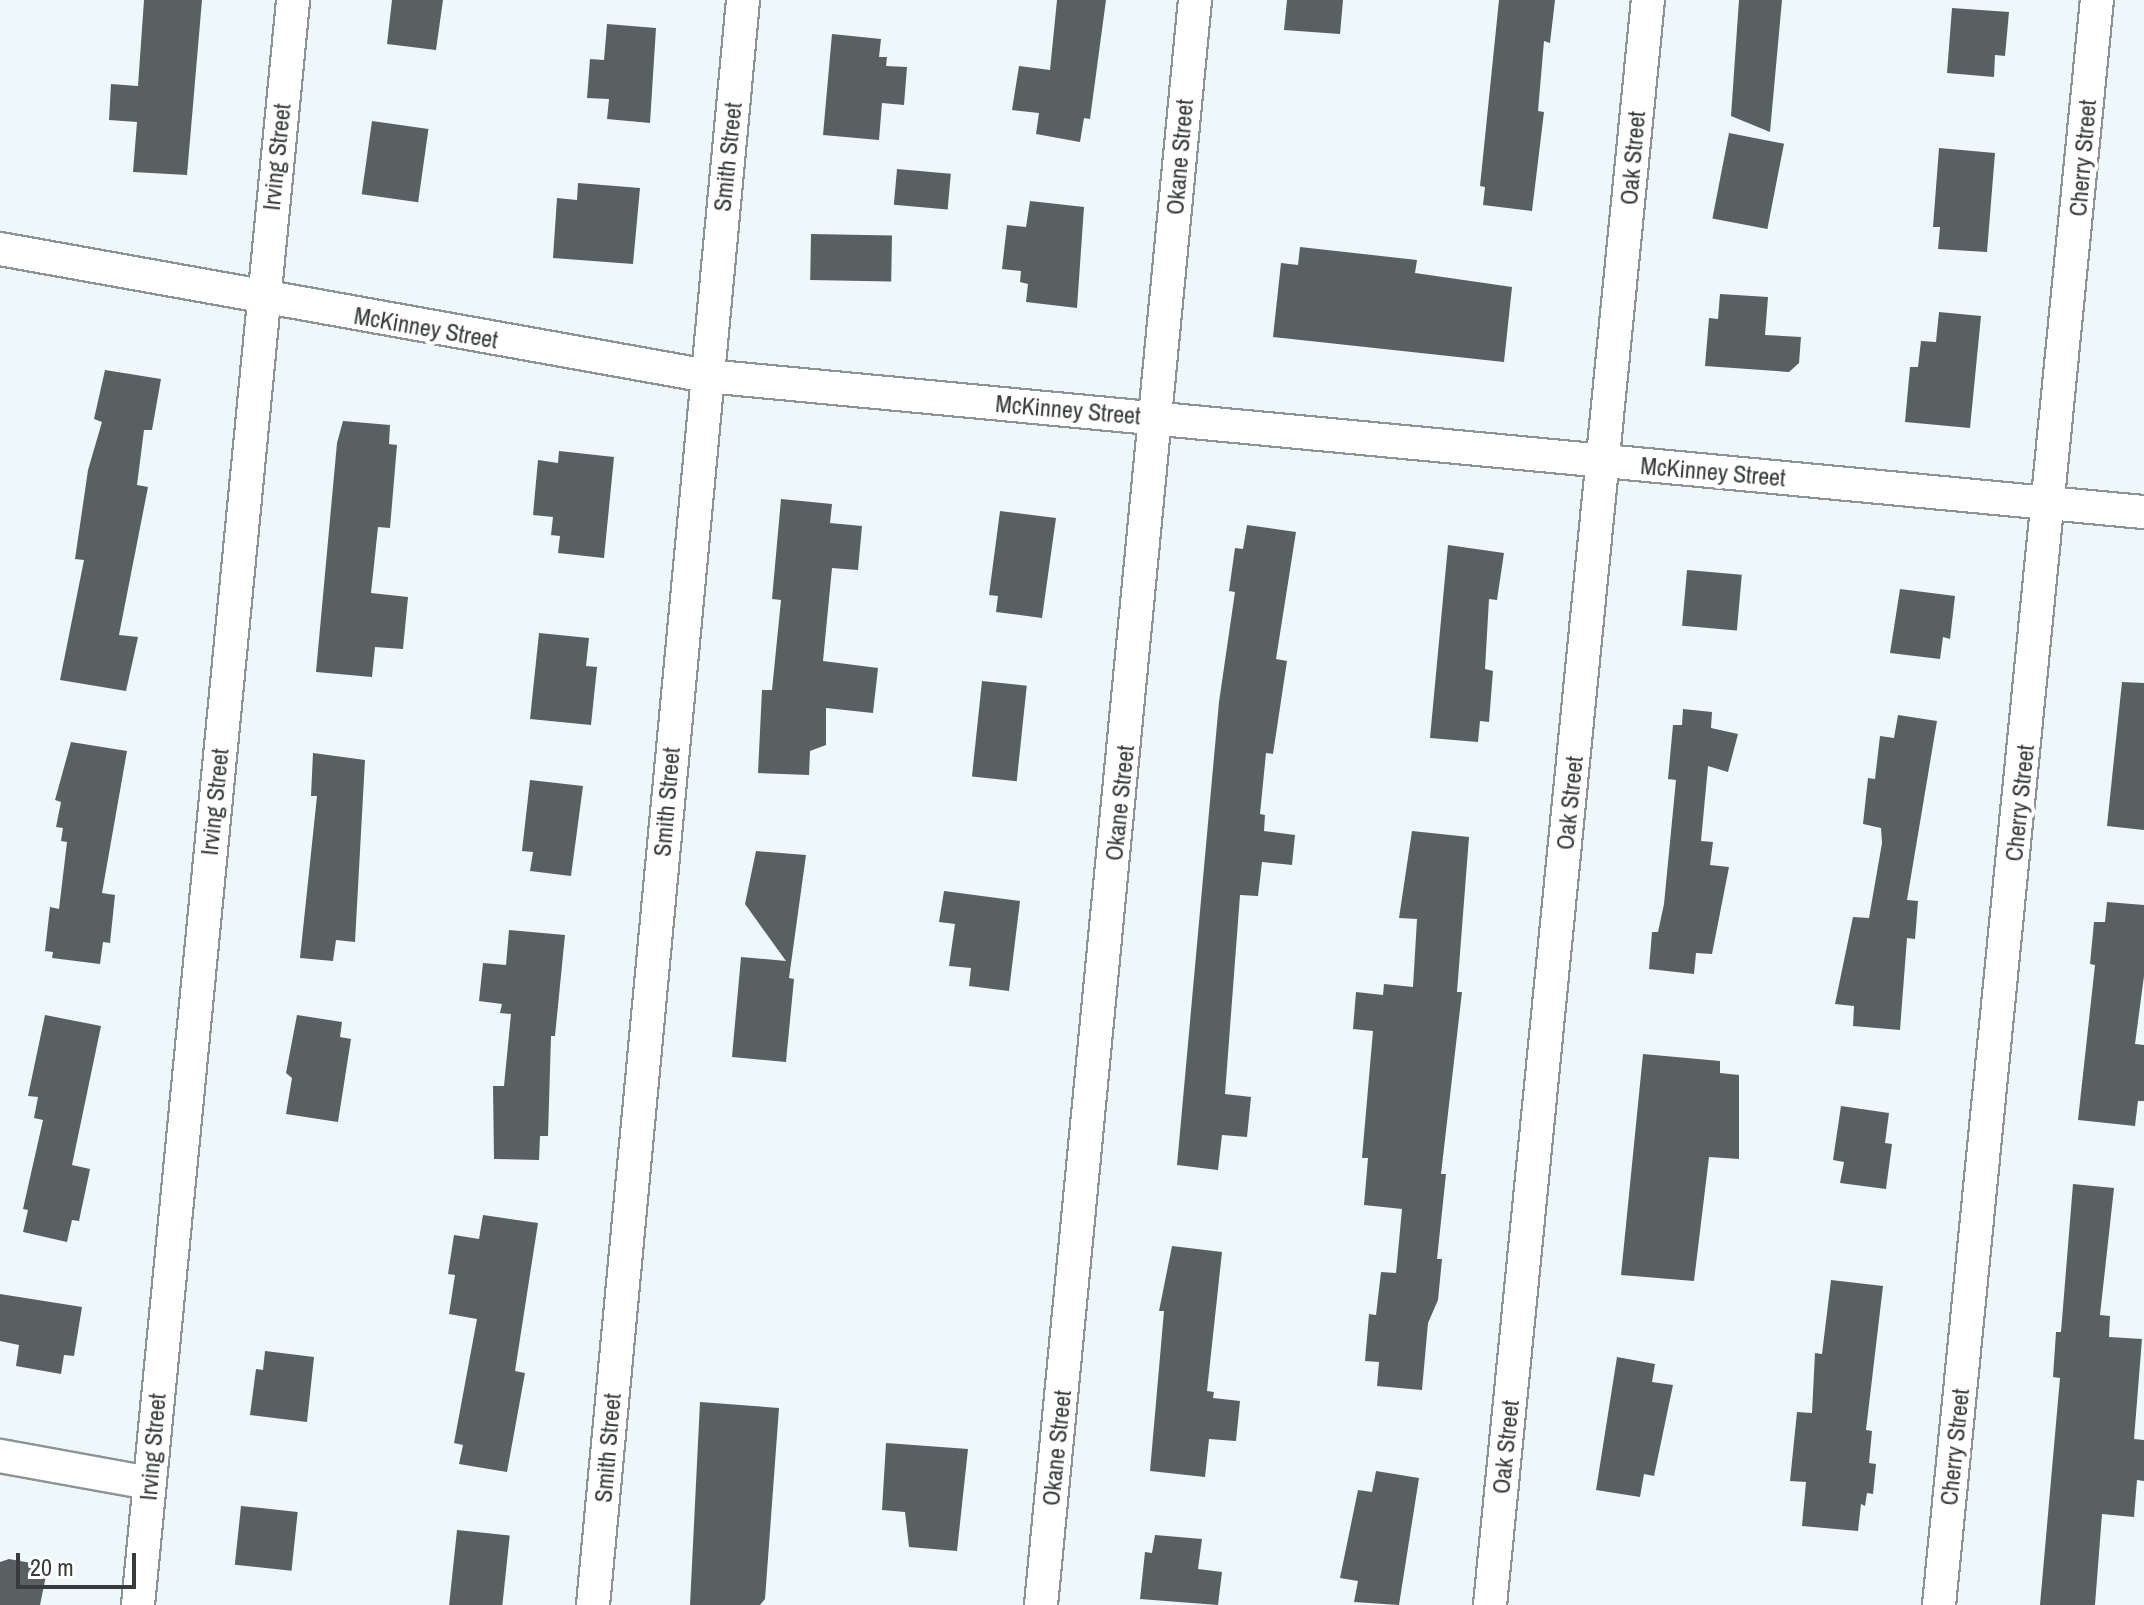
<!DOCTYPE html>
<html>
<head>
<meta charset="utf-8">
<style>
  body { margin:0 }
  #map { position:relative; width:2144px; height:1605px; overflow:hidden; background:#eef8fa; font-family:"Archivo Narrow",sans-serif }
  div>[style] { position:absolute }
  .building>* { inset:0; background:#586062; transform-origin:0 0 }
  .roads { filter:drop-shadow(2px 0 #8c9596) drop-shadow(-2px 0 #8c9596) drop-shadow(0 2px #8c9596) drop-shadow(0 -2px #8c9596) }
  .street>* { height:32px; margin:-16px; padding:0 16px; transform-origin:16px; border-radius:16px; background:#fff }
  span { translate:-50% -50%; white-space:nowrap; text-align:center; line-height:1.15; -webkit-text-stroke:8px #fff; paint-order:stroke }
  .street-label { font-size:24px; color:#373b3c }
  .scale { position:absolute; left:16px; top:1553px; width:120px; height:36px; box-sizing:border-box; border:4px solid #373b3c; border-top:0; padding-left:10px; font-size:24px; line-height:28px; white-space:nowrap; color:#373b3c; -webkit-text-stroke:6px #fff; paint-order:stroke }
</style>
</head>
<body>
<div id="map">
  <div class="building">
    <i style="clip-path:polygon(144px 0,202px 0,187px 175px,133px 172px,137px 122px,109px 120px,111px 84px,138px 86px)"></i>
    <i style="clip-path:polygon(392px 0,443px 0,436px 50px,387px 44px)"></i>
    <i style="clip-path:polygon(1057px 0,1106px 0,1090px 119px,1084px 118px,1080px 142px,1036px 134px,1039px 113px,1012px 110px,1019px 66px,1050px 70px)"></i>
    <i style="clip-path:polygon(1287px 0,1343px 0,1340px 34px,1284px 30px)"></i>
    <i style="clip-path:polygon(1499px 0,1555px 0,1550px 43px,1544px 41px,1538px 111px,1544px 112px,1532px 211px,1483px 205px,1485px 187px,1480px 186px)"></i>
    <i style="clip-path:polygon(1739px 0,1782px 0,1770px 132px,1731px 116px)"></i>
    <i style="clip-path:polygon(1952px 8px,2009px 12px,2005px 56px,1995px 55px,1994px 77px,1947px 73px)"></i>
    <i style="clip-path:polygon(607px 24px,656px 28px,650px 123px,607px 119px,609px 99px,587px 98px,590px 59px,604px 60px)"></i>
    <i style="clip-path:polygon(832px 34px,881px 39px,879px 57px,887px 57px,886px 66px,907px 67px,904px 105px,882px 103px,879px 140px,823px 135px)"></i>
    <i style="left:372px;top:121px;width:57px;height:74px;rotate:8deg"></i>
    <i style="left:1729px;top:133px;width:56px;height:87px;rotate:11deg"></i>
    <i style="clip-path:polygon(1939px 148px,1995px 153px,1987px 252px,1938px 249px,1940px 227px,1933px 227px)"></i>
    <i style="left:897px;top:169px;width:54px;height:36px;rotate:5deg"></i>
    <i style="clip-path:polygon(578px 183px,640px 188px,633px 264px,553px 258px,557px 198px,577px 200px)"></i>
    <i style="clip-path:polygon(1030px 201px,1084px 207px,1077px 308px,1026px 302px,1028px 284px,1020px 282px,1021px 271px,1002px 269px,1007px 225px,1026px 227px)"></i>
    <i style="left:811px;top:234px;width:81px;height:46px;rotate:1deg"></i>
    <i style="clip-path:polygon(1300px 247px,1417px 260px,1415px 273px,1512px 287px,1504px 362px,1273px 337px,1281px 263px,1298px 265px)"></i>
    <i style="clip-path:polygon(1720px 294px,1768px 297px,1765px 335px,1801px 337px,1799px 363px,1789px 372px,1705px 366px,1709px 318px,1718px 319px)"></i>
    <i style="clip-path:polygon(1939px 312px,1981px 316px,1970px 428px,1905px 422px,1910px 367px,1918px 367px,1921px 341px,1936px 342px)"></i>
    <i style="clip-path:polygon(105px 370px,161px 379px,152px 430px,144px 430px,137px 485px,148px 487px,119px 635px,138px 637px,126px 691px,60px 680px,84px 560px,75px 559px,88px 470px,102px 422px,94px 419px)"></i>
    <i style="clip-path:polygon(343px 421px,390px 425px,389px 444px,397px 445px,390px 528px,378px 527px,371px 593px,408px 597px,403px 649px,375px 647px,372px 677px,316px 672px,337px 443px)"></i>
    <i style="clip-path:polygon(559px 451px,614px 457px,604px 558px,558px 553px,560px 536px,551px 535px,553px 517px,533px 515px,538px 460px,558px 463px)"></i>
    <i style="clip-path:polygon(781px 499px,832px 504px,830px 523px,862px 526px,858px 570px,832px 568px,823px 661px,878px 668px,873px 713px,826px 708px,826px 745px,810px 751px,809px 775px,758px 773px,762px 690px,772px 690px,781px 600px,772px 599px)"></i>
    <i style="clip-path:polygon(1000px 511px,1056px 518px,1042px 618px,996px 612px,998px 596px,989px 595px)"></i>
    <i style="clip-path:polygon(1247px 525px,1296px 532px,1276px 659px,1287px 661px,1273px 754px,1266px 753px,1260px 814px,1265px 815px,1264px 831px,1295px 835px,1292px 865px,1262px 862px,1258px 896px,1240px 895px,1225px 1094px,1251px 1097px,1247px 1137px,1222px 1135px,1218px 1170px,1177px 1165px,1219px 702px,1235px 592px,1229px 591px,1235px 548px,1243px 549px)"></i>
    <i style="clip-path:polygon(1448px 545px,1504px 553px,1497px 600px,1489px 599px,1485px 669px,1493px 671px,1489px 722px,1480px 721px,1478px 742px,1430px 738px)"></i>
    <i style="left:1687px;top:570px;width:55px;height:56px;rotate:5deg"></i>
    <i style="clip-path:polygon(1900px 589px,1955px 596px,1950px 639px,1943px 637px,1940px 659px,1890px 653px)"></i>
    <i style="clip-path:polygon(539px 633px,589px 638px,586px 666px,597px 667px,591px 725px,530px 719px)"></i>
    <i style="left:982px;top:681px;width:45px;height:96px;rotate:6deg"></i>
    <i style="clip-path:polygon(2122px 682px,2144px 683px,2144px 830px,2107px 826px)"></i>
    <i style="clip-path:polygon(1683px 709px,1712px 712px,1711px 728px,1738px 734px,1728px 772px,1708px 766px,1701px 841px,1713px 842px,1710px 865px,1729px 867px,1712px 954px,1696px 953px,1694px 974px,1649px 969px,1652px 932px,1658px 932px,1664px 904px,1676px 780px,1668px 779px,1673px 725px,1682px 725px)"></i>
    <i style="clip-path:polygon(1898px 715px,1937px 721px,1907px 900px,1918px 901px,1915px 939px,1907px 938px,1900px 1030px,1853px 1026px,1854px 1006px,1835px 1004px,1853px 917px,1869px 918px,1882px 843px,1881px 828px,1863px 824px,1868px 778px,1875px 779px,1880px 736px,1894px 738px)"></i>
    <i style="clip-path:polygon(71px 742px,127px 751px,102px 893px,115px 895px,110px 943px,103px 942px,100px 964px,52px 958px,53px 952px,45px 951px,50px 907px,59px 909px,67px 842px,61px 841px,63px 828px,56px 827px,61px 802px,55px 800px)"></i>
    <i style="clip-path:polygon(313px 753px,365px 760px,355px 942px,336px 940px,333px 961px,300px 958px,317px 796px,311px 796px)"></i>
    <i style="clip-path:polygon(530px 780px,583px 786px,571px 876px,530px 871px,533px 852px,522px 851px)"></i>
    <i style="clip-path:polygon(1412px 831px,1469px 837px,1457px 992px,1462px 992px,1441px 1174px,1446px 1174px,1437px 1259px,1442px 1259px,1438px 1300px,1428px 1323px,1422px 1390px,1377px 1386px,1379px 1362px,1365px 1361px,1369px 1314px,1376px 1315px,1381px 1272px,1396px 1273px,1402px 1209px,1364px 1205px,1368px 1158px,1362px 1158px,1373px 1031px,1353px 1029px,1356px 992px,1383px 995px,1384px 984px,1413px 987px,1417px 919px,1399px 918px)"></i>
    <i style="clip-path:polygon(756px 851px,806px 855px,789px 978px,794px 979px,786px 1062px,732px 1057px,741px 957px,786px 961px,745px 904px)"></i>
    <i style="clip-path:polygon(944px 891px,1020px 901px,1009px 991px,969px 986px,971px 968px,949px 966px,955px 924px,939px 922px)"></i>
    <i style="clip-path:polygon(2107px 902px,2144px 905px,2144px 976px,2135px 1044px,2144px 1045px,2144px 1101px,2138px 1101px,2135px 1126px,2078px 1120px,2095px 965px,2090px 964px,2094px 922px,2105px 922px)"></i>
    <i style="clip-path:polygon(509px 930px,565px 935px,555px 1036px,551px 1036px,548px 1136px,540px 1136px,539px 1160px,494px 1159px,493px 1086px,504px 1086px,511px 1014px,500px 1013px,502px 1004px,479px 1001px,483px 963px,506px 965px)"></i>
    <i style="clip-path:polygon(45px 1015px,101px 1026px,72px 1165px,90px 1169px,79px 1221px,72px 1220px,67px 1242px,23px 1232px,28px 1210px,23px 1209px,43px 1120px,34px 1118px,38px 1097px,28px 1096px)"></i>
    <i style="clip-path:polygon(297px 1015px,342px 1022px,340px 1037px,351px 1039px,338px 1122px,286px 1114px,292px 1078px,286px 1073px)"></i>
    <i style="clip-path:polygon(1643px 1054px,1720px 1061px,1720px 1073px,1739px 1075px,1739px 1159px,1709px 1157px,1694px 1281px,1621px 1275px)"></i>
    <i style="clip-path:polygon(1841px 1106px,1889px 1113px,1885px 1143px,1892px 1144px,1886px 1189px,1840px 1183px,1844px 1162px,1833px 1160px)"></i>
    <i style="clip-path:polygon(2073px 1184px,2114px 1188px,2100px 1315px,2110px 1316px,2109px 1337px,2142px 1339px,2134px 1439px,2144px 1440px,2144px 1481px,2137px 1480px,2134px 1517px,2102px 1514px,2095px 1605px,2040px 1605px,2060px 1378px,2053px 1377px,2056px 1332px,2061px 1332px)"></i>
    <i style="clip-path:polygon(483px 1215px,538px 1223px,515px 1371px,525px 1373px,507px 1472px,459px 1464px,463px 1445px,454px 1443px,477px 1319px,449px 1314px,455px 1275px,448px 1274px,454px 1235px,479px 1239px)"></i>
    <i style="clip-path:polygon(1172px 1246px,1222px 1252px,1207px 1391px,1214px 1392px,1213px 1398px,1240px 1401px,1236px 1441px,1209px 1439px,1205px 1477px,1150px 1471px,1164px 1311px,1159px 1311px)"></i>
    <i style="clip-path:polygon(1831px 1280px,1883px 1286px,1866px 1430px,1872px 1431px,1869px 1463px,1876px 1464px,1873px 1494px,1867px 1493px,1865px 1506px,1861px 1504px,1858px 1531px,1802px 1526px,1806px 1482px,1790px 1481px,1797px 1412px,1812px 1413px,1815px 1353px,1822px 1354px)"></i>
    <i style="clip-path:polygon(0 1294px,82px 1307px,74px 1356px,64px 1355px,61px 1374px,16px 1366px,19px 1345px,0 1341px)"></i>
    <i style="clip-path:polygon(265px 1351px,314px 1357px,307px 1422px,250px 1415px,256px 1369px,263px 1370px)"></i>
    <i style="clip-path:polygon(1617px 1357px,1655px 1364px,1652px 1382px,1673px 1385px,1654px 1476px,1644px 1474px,1640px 1497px,1596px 1490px)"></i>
    <i style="clip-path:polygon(700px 1402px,779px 1408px,765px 1599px,760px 1605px,690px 1605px)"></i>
    <i style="clip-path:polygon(886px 1443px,968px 1449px,957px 1551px,909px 1547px,905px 1512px,882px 1510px)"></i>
    <i style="clip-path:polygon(1376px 1471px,1419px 1478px,1399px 1605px,1354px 1602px,1358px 1581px,1340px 1578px,1358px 1490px,1372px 1492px)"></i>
    <i style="left:241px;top:1506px;width:57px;height:59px;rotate:6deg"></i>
    <i style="left:457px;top:1530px;width:53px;height:76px;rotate:6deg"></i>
    <i style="clip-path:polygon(1155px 1535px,1202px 1539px,1198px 1569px,1222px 1572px,1218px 1605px,1140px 1599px,1145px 1552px,1152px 1553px)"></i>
    <i style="clip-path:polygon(9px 1559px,48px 1566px,40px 1605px,0 1605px,0 1562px)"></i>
  </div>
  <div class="roads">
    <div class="street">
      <i style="left:0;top:249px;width:718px;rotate:10.18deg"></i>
      <i style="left:707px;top:376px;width:1443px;rotate:5.41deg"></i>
      <i style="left:0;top:1456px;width:151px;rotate:10.3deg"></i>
      <i style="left:138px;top:1605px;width:1612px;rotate:-84.48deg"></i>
      <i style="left:593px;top:1605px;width:1612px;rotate:-84.66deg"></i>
      <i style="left:1041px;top:1605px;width:1612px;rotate:-84.52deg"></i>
      <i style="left:1490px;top:1605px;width:1613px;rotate:-84.38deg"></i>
      <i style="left:1939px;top:1605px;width:1613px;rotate:-84.38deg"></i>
    </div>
  </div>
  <div class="street-label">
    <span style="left:277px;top:157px;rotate:-84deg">Irving Street</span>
    <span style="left:728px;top:157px;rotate:-84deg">Smith Street</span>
    <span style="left:1180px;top:157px;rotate:-85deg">Okane Street</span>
    <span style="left:1633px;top:158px;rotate:-85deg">Oak Street</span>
    <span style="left:2083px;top:158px;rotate:-85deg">Cherry Street</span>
    <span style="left:426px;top:328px;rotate:10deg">McKinney Street</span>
    <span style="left:1068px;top:410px;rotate:5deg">McKinney Street</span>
    <span style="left:1713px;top:472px;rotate:5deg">McKinney Street</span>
    <span style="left:215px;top:802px;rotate:-84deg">Irving Street</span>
    <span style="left:667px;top:802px;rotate:-85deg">Smith Street</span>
    <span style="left:1120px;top:803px;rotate:-84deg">Okane Street</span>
    <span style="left:1570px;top:803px;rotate:-84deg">Oak Street</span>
    <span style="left:2020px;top:803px;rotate:-84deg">Cherry Street</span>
    <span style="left:153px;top:1447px;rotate:-85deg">Irving Street</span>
    <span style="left:1506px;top:1447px;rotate:-84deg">Oak Street</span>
    <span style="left:1955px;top:1447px;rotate:-84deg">Cherry Street</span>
    <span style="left:608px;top:1448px;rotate:-85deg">Smith Street</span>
    <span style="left:1057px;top:1448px;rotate:-84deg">Okane Street</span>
  </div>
  <div class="scale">20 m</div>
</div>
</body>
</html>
